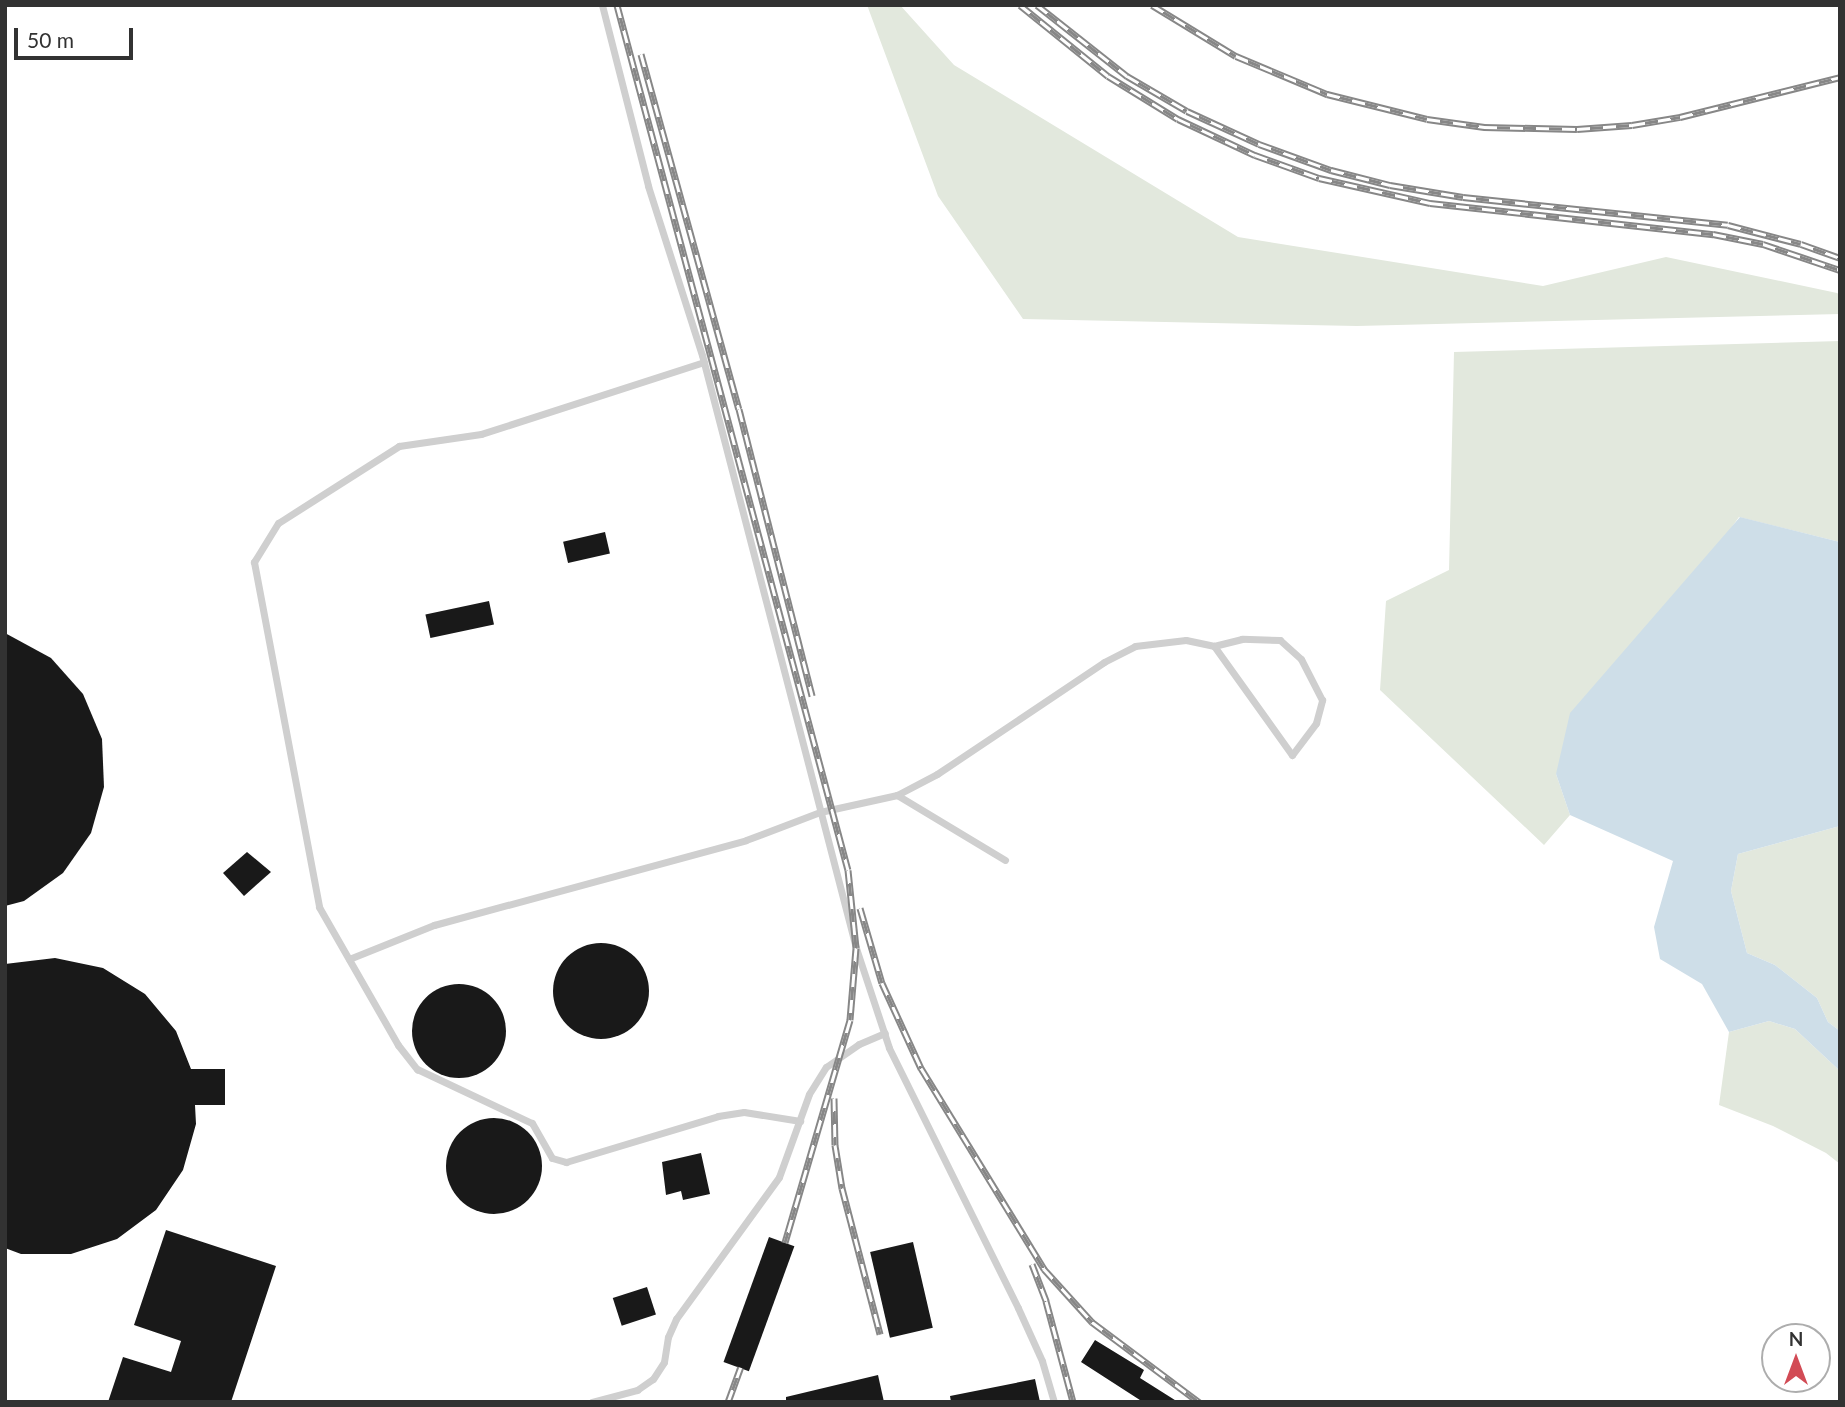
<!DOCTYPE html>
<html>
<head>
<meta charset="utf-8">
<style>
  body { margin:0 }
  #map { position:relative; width:1845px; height:1407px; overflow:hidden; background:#fff; font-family:Lato,sans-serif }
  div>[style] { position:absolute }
  .green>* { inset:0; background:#e2e8dd }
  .water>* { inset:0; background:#cedee8 }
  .building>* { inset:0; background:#191919; transform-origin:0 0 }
  .round { border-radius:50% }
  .service>* { height:7px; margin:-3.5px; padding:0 3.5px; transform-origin:3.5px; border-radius:3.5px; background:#cfcfcf }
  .rail>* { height:7px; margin-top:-3.5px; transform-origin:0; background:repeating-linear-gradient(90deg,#fff 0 13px,#878787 0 26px); box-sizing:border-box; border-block:2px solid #878787 }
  span { translate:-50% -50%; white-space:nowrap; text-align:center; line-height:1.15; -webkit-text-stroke:7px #fff; paint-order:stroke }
  .frame { position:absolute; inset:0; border:7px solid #323232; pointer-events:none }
  .north { position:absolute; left:1761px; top:1323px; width:70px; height:70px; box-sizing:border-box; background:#fff; border:2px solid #adadad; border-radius:50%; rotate:0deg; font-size:19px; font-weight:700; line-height:28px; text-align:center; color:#323232 }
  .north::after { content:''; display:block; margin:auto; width:24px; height:32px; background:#d24b55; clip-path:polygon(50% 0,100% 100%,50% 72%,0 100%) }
  .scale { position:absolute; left:14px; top:28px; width:119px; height:32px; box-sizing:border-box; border:4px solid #323232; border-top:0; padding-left:9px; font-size:21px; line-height:24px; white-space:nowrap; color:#323232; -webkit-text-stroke:5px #fff; paint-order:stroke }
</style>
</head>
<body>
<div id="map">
  <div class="green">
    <i style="clip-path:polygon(867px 5px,900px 5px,954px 65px,1238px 237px,1543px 286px,1666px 257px,1837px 293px,1840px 295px,1840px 314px,1357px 326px,1023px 319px,938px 196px)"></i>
    <i style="clip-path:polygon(1840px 341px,1840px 542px,1739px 517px,1556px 774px,1570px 815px,1544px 845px,1380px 690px,1386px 601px,1449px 570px,1454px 352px)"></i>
    <i style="clip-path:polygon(1840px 826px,1840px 1031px,1828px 1022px,1817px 998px,1775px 965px,1747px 953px,1731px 891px,1738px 854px)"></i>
    <i style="clip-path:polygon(1769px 1021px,1795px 1029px,1840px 1071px,1840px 1164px,1826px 1153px,1773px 1126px,1719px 1105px,1729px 1032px)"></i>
  </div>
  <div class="water">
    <i style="clip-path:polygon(1740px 517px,1840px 542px,1840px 826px,1738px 854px,1731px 891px,1747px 953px,1775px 965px,1817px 998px,1828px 1022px,1840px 1031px,1840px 1071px,1795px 1029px,1769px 1021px,1729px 1032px,1702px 984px,1660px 959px,1654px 927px,1673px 861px,1570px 815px,1556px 774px,1570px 713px)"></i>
  </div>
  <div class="building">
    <i style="left:605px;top:532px;width:22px;height:43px;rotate:77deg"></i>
    <i style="left:489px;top:601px;width:24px;height:65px;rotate:78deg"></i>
    <i style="clip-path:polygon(5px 633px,51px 658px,83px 694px,102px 739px,104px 787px,91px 833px,63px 873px,24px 901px,5px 906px)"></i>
    <i style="clip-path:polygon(247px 852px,271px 872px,244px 896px,223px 873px)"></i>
    <i class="round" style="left:553px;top:943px;width:96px;height:96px"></i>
    <i style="clip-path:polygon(55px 958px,103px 968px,145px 994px,176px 1031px,191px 1069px,225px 1069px,225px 1105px,195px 1105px,196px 1124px,183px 1170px,156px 1210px,117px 1239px,71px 1254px,21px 1254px,5px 1248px,5px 964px)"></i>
    <i class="round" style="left:412px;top:984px;width:94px;height:94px"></i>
    <i class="round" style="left:446px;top:1118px;width:96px;height:96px"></i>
    <i style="clip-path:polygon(701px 1153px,710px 1194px,683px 1200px,681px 1191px,666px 1195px,662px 1162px)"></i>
    <i style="clip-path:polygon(166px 1230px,276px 1266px,231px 1402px,108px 1402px,123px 1357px,171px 1372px,181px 1341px,134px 1325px)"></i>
    <i style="left:769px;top:1237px;width:27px;height:133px;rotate:20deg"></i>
    <i style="left:913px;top:1242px;width:88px;height:44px;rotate:77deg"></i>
    <i style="left:647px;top:1287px;width:29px;height:36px;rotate:72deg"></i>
    <i style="clip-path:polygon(1095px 1340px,1144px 1370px,1140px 1378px,1178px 1402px,1143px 1402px,1081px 1362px)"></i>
    <i style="clip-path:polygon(878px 1375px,884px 1402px,786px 1402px,786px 1397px)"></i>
    <i style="clip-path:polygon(1035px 1379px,1040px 1402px,951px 1402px,950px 1396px)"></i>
  </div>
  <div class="service">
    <i style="left:602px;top:5px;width:187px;rotate:75.7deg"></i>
    <i style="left:648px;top:186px;width:177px;rotate:72.3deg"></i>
    <i style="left:702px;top:355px;width:613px;rotate:75.44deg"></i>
    <i style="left:856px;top:948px;width:105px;rotate:71.7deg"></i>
    <i style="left:889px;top:1048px;width:290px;rotate:63.6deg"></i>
    <i style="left:1018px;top:1308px;width:58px;rotate:65.6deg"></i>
    <i style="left:1042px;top:1361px;width:43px;rotate:73.7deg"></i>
    <i style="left:704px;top:362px;width:234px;rotate:162.1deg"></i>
    <i style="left:481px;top:434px;width:83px;rotate:171.7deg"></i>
    <i style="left:399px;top:446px;width:143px;rotate:147.5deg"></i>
    <i style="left:278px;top:523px;width:46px;rotate:121.6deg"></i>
    <i style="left:254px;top:562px;width:351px;rotate:79.3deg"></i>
    <i style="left:319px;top:907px;width:159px;rotate:60.2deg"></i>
    <i style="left:398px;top:1045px;width:31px;rotate:52deg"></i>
    <i style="left:417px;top:1069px;width:127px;rotate:25.2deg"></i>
    <i style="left:532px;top:1123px;width:40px;rotate:60.3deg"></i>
    <i style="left:552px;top:1158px;width:15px;rotate:16deg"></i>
    <i style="left:566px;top:1162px;width:159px;rotate:-16.8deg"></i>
    <i style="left:718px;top:1116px;width:26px;rotate:-9deg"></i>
    <i style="left:744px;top:1112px;width:57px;rotate:9.1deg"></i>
    <i style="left:897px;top:795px;width:45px;rotate:-27.7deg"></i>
    <i style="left:937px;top:774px;width:201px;rotate:-33.8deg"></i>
    <i style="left:1104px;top:662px;width:35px;rotate:-27deg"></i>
    <i style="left:1135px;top:646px;width:51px;rotate:-6.7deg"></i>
    <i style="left:1186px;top:640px;width:29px;rotate:12deg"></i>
    <i style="left:1214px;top:646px;width:134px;rotate:54.4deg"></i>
    <i style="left:1292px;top:755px;width:40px;rotate:-53deg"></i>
    <i style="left:1316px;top:723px;width:24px;rotate:-75deg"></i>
    <i style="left:1322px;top:700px;width:46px;rotate:-117.1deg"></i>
    <i style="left:1301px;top:659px;width:28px;rotate:-138deg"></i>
    <i style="left:1280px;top:640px;width:38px;rotate:-178deg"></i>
    <i style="left:1242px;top:639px;width:29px;rotate:166deg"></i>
    <i style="left:349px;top:959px;width:92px;rotate:-21.8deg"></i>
    <i style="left:434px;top:925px;width:323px;rotate:-15.2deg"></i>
    <i style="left:746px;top:840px;width:79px;rotate:-20.7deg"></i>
    <i style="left:820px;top:812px;width:79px;rotate:-12.4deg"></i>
    <i style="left:897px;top:795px;width:126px;rotate:31deg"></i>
    <i style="left:592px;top:1402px;width:47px;rotate:-14.9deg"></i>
    <i style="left:637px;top:1390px;width:19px;rotate:-35deg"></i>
    <i style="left:653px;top:1379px;width:20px;rotate:-57deg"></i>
    <i style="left:664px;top:1362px;width:25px;rotate:-81deg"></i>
    <i style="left:668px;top:1337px;width:20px;rotate:-66deg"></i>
    <i style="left:676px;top:1319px;width:175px;rotate:-54deg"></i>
    <i style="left:779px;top:1177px;width:88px;rotate:-70.1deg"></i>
    <i style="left:809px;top:1094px;width:32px;rotate:-58deg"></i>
    <i style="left:826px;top:1067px;width:40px;rotate:-34.9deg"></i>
    <i style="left:859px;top:1044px;width:28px;rotate:-23deg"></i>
  </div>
  <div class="rail">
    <i style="left:617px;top:5px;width:895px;rotate:75.05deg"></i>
    <i style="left:848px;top:870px;width:78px;rotate:84.1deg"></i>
    <i style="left:856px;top:948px;width:72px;rotate:94.8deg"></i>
    <i style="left:850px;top:1020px;width:232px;rotate:106.3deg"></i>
    <i style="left:1020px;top:5px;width:113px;rotate:38.9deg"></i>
    <i style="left:1108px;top:76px;width:82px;rotate:31.6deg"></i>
    <i style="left:1178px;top:119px;width:85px;rotate:25.1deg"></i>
    <i style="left:1255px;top:155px;width:68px;rotate:19.8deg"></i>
    <i style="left:1319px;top:178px;width:114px;rotate:12.7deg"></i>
    <i style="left:1430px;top:203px;width:285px;rotate:6.3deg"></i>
    <i style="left:1713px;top:234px;width:51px;rotate:11.3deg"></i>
    <i style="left:1763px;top:244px;width:81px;rotate:18.7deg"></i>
    <i style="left:1037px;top:5px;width:115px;rotate:38.3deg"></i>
    <i style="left:1127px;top:76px;width:69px;rotate:30.3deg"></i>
    <i style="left:1187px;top:111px;width:79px;rotate:24.6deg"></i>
    <i style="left:1259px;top:144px;width:77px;rotate:19.9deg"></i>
    <i style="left:1331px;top:170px;width:61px;rotate:14.3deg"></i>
    <i style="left:1390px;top:185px;width:74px;rotate:9.3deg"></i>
    <i style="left:1463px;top:197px;width:266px;rotate:6deg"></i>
    <i style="left:1728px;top:225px;width:75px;rotate:14.6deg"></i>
    <i style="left:1801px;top:244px;width:41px;rotate:19.7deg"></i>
    <i style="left:1152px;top:5px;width:98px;rotate:31.3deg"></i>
    <i style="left:1236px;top:56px;width:99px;rotate:22.7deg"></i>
    <i style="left:1327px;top:94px;width:103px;rotate:14deg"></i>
    <i style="left:1427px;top:119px;width:58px;rotate:8deg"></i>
    <i style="left:1484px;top:127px;width:93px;rotate:1.2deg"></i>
    <i style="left:1577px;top:129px;width:55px;rotate:-4.2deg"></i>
    <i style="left:1632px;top:125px;width:49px;rotate:-9.5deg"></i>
    <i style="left:1680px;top:117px;width:165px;rotate:-14deg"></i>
    <i style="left:641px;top:54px;width:368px;rotate:74.6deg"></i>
    <i style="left:739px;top:409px;width:296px;rotate:75.7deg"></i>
    <i style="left:860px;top:908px;width:78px;rotate:73.7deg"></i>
    <i style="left:882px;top:983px;width:94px;rotate:65.4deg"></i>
    <i style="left:921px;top:1068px;width:236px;rotate:58.5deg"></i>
    <i style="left:1044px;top:1269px;width:72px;rotate:47.8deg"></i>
    <i style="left:1092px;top:1322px;width:134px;rotate:36.8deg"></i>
    <i style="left:834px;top:1098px;width:47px;rotate:88.8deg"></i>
    <i style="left:835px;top:1145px;width:44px;rotate:80.8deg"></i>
    <i style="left:842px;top:1188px;width:151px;rotate:75.4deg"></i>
    <i style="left:1032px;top:1264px;width:40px;rotate:69deg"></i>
    <i style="left:1046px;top:1301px;width:105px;rotate:75deg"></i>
    <i style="left:728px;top:1402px;width:37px;rotate:-70deg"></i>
  </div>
  <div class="frame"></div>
  <div class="north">N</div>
  <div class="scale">50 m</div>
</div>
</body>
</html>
